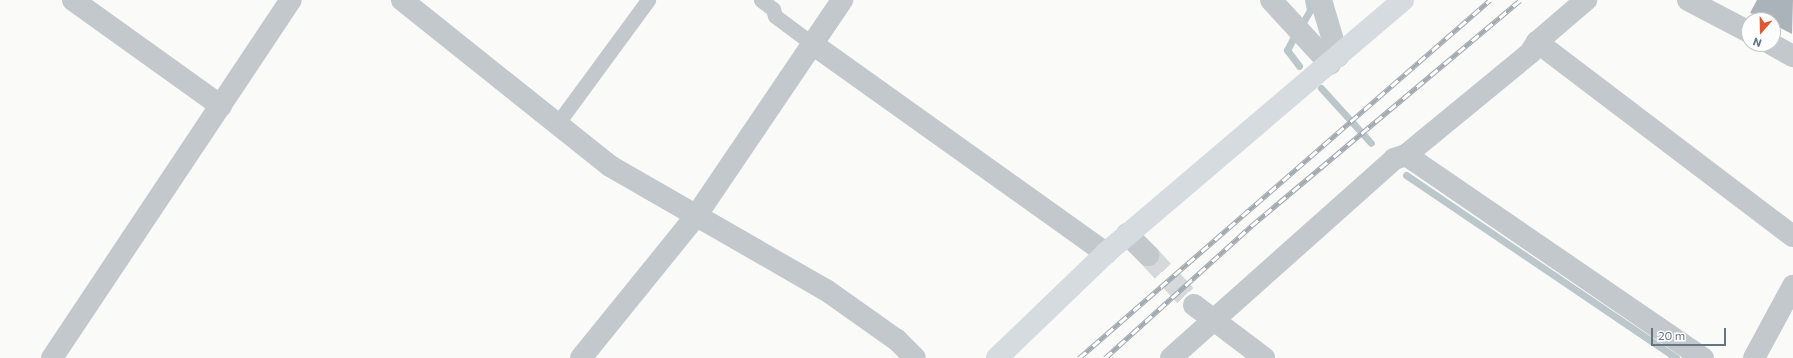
<!DOCTYPE html>
<html>
<head>
<meta charset="utf-8">
<style>
  body { margin:0 }
  #map { position:relative; width:1793px; height:358px; overflow:hidden; background:#fafaf8; font-family:Commissioner,sans-serif }
  div>[style] { position:absolute }
  .stream>* { height:7px; margin:-3.5px; padding:0 3.5px; transform-origin:3.5px; border-radius:3.5px; background:#bbc7cb }
  .building>* { inset:0; background:#aab3b9 }
  .street-tunnel>* { height:22px; margin-top:-11px; transform-origin:0; background:repeating-linear-gradient(90deg,#d5d9db 0 22px,transparent 0 33px) }
  .lane>* { height:15px; margin:-7.5px; padding:0 7.5px; transform-origin:7.5px; border-radius:7.5px; background:#c3c8cc }
  .street>* { height:22px; margin:-11px; padding:0 11px; transform-origin:11px; border-radius:11px; background:#c3c8cc }
  .secondary>* { height:22px; margin:-11px; padding:0 11px; transform-origin:11px; border-radius:11px; background:#d6dbdf }
  .rail>* { height:4.5px; margin-top:-2.25px; transform-origin:0; background:repeating-linear-gradient(90deg,#fff 0 9px,#a2aab0 0 18px); box-sizing:border-box; border-block:1px solid #a2aab0 }
  span { translate:-50% -50%; white-space:nowrap; text-align:center; line-height:1.15; -webkit-text-stroke:4px #fff; paint-order:stroke }
  .north { position:absolute; left:1741px; top:12px; width:40px; height:40px; box-sizing:border-box; background:#fff; border:1px solid #c1c8cd; border-radius:50%; rotate:200deg; font-size:11px; font-weight:700; line-height:16px; text-align:center; color:#657683 }
  .north::after { content:''; display:block; margin:auto; width:14px; height:18px; background:#e4572e; clip-path:polygon(50% 0,100% 100%,50% 72%,0 100%) }
  .scale { position:absolute; left:1651px; top:328px; width:75px; height:18px; box-sizing:border-box; border:2px solid #657683; border-top:0; padding-left:5px; font-size:12px; line-height:14px; white-space:nowrap; color:#657683; -webkit-text-stroke:3px #fff; paint-order:stroke }
</style>
</head>
<body>
<div id="map">
  <div class="stream">
    <i style="left:1302px;top:24px;width:16px;rotate:-60deg"></i>
    <i style="left:1310px;top:10px;width:10px;rotate:-101deg"></i>
    <i style="left:1295px;top:35px;width:17px;rotate:118deg"></i>
    <i style="left:1287px;top:50px;width:20px;rotate:53deg"></i>
    <i style="left:1321px;top:88px;width:74px;rotate:47.7deg"></i>
    <i style="left:1406px;top:175px;width:326px;rotate:34.1deg"></i>
  </div>
  <div class="building">
    <i style="clip-path:polygon(1757px 0,1793px 0,1792px 34px,1773px 24px,1773px 20px,1750px 13px)"></i>
  </div>
  <div class="street-tunnel">
    <i style="left:1148px;top:255px;width:68px;rotate:47.4deg"></i>
  </div>
  <div class="lane">
    <i style="left:761px;top:0;width:15px;rotate:37deg"></i>
    <i style="left:773px;top:9px;width:7px;rotate:74deg"></i>
    <i style="left:775px;top:16px;width:49px;rotate:36.6deg"></i>
    <i style="left:557px;top:124px;width:154px;rotate:-53.7deg"></i>
  </div>
  <div class="street">
    <i style="left:73px;top:0;width:182px;rotate:35.6deg"></i>
    <i style="left:402px;top:0;width:266px;rotate:38.6deg"></i>
    <i style="left:610px;top:166px;width:249px;rotate:29.9deg"></i>
    <i style="left:826px;top:290px;width:87px;rotate:35.2deg"></i>
    <i style="left:897px;top:340px;width:25px;rotate:45deg"></i>
    <i style="left:1271px;top:0;width:87px;rotate:47.3deg"></i>
    <i style="left:1321px;top:0;width:59px;rotate:73.4deg"></i>
    <i style="left:1688px;top:0;width:69px;rotate:27.7deg"></i>
    <i style="left:1537px;top:42px;width:65px;rotate:-40.6deg"></i>
    <i style="left:1771px;top:44px;width:25px;rotate:29deg"></i>
    <i style="left:814px;top:45px;width:359px;rotate:35.5deg"></i>
    <i style="left:1406px;top:155px;width:360px;rotate:34.4deg"></i>
    <i style="left:1127px;top:234px;width:30px;rotate:45deg"></i>
    <i style="left:1194px;top:305px;width:88px;rotate:37.1deg"></i>
    <i style="left:52px;top:358px;width:430px;rotate:-56.3deg"></i>
    <i style="left:581px;top:358px;width:183px;rotate:-51deg"></i>
    <i style="left:696px;top:216px;width:261px;rotate:-55.9deg"></i>
    <i style="left:1171px;top:358px;width:299px;rotate:-41.7deg"></i>
    <i style="left:1394px;top:159px;width:13px;rotate:-18deg"></i>
    <i style="left:1406px;top:155px;width:161px;rotate:-39.4deg"></i>
    <i style="left:1530px;top:53px;width:13px;rotate:-58deg"></i>
    <i style="left:1537px;top:42px;width:321px;rotate:37.2deg"></i>
    <i style="left:1754px;top:358px;width:82px;rotate:-61.6deg"></i>
  </div>
  <div class="secondary">
    <i style="left:997px;top:358px;width:151px;rotate:-43.9deg"></i>
    <i style="left:1106px;top:253px;width:390px;rotate:-40.4deg"></i>
  </div>
  <div class="rail">
    <i style="left:1079px;top:358px;width:545px;rotate:-41.06deg"></i>
    <i style="left:1105px;top:358px;width:197px;rotate:-42.1deg"></i>
    <i style="left:1251px;top:226px;width:351px;rotate:-40deg"></i>
  </div>
  <div class="north">N</div>
  <div class="scale">20 m</div>
</div>
</body>
</html>
